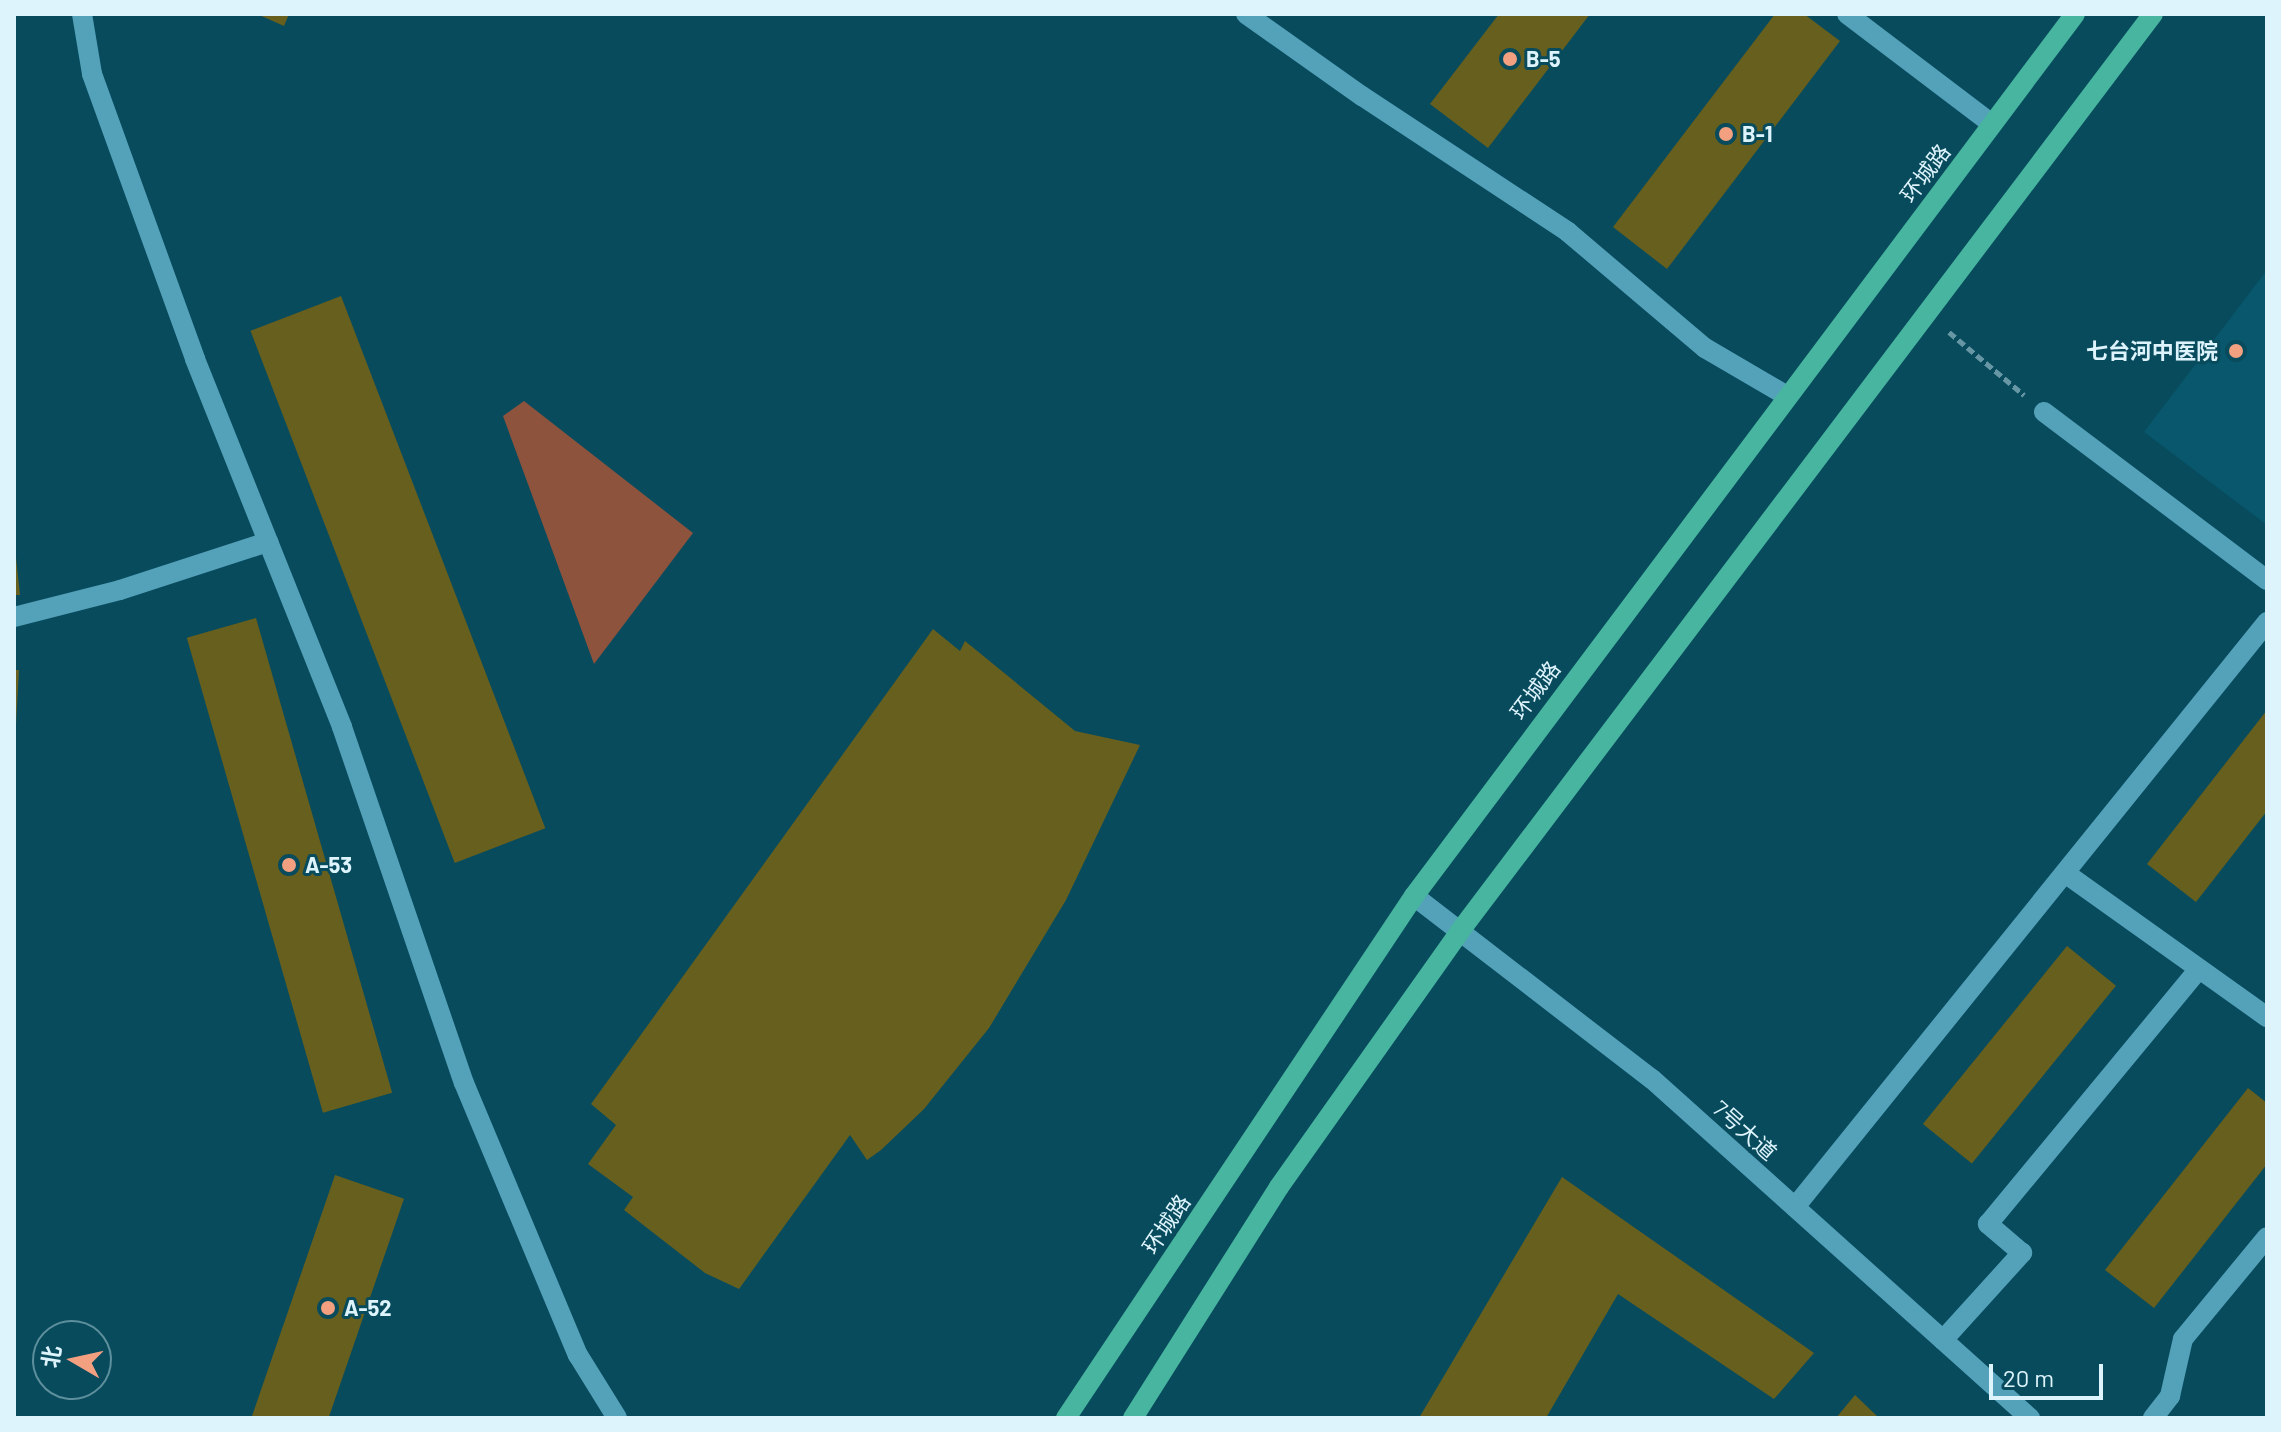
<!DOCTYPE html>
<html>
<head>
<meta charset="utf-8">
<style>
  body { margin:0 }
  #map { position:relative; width:2281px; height:1432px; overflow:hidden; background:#084b5d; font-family:Barlow,"Noto Sans SC",sans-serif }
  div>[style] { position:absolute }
  .built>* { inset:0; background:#08576c }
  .green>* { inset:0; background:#8d533d }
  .building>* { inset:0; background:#675f1e; transform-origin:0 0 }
  .path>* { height:5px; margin-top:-2.5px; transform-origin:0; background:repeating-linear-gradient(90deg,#6796a4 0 8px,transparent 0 12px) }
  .street>* { height:20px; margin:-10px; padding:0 10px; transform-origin:10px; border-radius:10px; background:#54a1ba }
  .secondary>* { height:20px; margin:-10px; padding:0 10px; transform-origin:10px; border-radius:10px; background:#54a1ba }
  .primary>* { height:20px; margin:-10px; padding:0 10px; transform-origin:10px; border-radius:10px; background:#47b59f }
  .dots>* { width:22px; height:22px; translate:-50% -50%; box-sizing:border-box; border:4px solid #084b5d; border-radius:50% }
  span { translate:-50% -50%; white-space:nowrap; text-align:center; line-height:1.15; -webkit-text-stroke:6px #084b5d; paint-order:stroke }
  .poi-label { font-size:22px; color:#def4fc; font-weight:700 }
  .left { translate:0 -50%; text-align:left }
  .right { translate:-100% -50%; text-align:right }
  .street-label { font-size:22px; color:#def4fc }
  .frame { position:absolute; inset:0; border:16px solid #def4fc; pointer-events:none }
  .north { position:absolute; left:32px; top:1320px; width:80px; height:80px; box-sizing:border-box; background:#084b5d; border:2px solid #5e8f9d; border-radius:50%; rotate:279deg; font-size:22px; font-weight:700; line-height:32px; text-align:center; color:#def4fc }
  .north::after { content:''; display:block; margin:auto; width:28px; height:36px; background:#f2a080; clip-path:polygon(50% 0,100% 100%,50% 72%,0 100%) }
  .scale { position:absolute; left:1989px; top:1364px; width:114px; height:36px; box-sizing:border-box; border:4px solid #def4fc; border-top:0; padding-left:10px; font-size:24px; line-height:28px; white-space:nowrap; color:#def4fc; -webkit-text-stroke:6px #084b5d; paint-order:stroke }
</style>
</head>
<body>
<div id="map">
  <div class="built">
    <i style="clip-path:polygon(2267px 270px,2267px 525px,2144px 432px)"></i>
  </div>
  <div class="green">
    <i style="clip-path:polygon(524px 401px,693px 533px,594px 664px,503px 416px)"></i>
  </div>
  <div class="building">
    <i style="clip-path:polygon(257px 14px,289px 14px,284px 26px)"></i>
    <i style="clip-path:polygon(1499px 14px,1590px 14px,1488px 148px,1430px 104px)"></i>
    <i style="clip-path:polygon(1775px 14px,1804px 14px,1840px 41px,1667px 269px,1613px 227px)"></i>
    <i style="left:341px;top:296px;width:570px;height:97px;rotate:69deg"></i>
    <i style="clip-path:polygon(14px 539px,20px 595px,14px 595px)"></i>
    <i style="left:256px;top:618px;width:494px;height:72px;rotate:74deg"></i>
    <i style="clip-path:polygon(933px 629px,960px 651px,965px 641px,1075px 731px,1140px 745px,1066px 900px,989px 1028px,924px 1109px,881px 1150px,867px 1160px,850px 1135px,739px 1289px,705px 1273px,624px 1210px,633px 1197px,588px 1164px,616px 1125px,591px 1104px)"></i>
    <i style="clip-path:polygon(14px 670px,19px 670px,16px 724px,14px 723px)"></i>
    <i style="clip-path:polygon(2267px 710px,2267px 811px,2196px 902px,2147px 864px)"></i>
    <i style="left:2067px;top:946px;width:63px;height:229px;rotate:39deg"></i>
    <i style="clip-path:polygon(2248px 1088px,2267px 1103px,2267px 1164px,2154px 1308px,2105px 1270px)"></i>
    <i style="left:335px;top:1175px;width:73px;height:257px;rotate:19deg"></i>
    <i style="clip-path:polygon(1562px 1177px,1814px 1353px,1774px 1399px,1618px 1294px,1546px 1418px,1419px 1418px)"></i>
    <i style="clip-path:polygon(1855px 1395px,1879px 1418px,1836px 1418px)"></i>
  </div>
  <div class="path">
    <i style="left:1949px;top:332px;width:98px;rotate:40deg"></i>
  </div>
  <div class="street">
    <i style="left:82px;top:14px;width:61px;rotate:80.5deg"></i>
    <i style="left:92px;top:74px;width:303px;rotate:70.1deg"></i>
    <i style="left:195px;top:359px;width:396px;rotate:68.2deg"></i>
    <i style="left:342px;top:727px;width:376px;rotate:71.1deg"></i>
    <i style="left:464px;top:1083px;width:295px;rotate:67.3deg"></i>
    <i style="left:578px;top:1355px;width:74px;rotate:58.2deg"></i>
    <i style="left:1246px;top:14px;width:142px;rotate:35.3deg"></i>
    <i style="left:1362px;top:96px;width:247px;rotate:33.4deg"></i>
    <i style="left:1568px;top:232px;width:180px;rotate:40.3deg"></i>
    <i style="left:1705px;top:348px;width:95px;rotate:30.3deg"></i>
    <i style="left:1847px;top:14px;width:182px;rotate:37.2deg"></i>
    <i style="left:2044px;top:412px;width:279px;rotate:37deg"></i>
    <i style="left:14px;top:617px;width:109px;rotate:-14.3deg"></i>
    <i style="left:120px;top:590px;width:156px;rotate:-18deg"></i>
    <i style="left:2065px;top:873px;width:248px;rotate:35.5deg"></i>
    <i style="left:1795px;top:1207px;width:752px;rotate:-51.1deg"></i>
    <i style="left:1943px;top:1340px;width:118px;rotate:-47.8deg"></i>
    <i style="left:2022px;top:1253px;width:45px;rotate:-139.5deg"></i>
    <i style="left:1988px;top:1224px;width:331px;rotate:-50.4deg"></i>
    <i style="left:2153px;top:1418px;width:28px;rotate:-52deg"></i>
    <i style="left:2170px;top:1396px;width:58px;rotate:-77.2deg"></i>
    <i style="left:2183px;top:1339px;width:132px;rotate:-50.5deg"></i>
  </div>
  <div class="secondary">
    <i style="left:1414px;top:896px;width:300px;rotate:37.6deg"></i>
    <i style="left:1652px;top:1079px;width:508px;rotate:41.89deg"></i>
  </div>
  <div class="primary">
    <i style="left:1066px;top:1418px;width:627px;rotate:-56.31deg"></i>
    <i style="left:1414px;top:896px;width:1102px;rotate:-53.15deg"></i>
    <i style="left:1133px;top:1418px;width:273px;rotate:-57.7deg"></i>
    <i style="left:1279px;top:1187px;width:314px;rotate:-54.7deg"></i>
    <i style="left:1460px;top:931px;width:1149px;rotate:-52.92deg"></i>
  </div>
  <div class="dots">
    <i style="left:1510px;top:59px;background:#f2a080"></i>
    <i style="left:1726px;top:134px;background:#f2a080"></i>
    <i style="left:2236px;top:351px;background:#f2a080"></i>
    <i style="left:289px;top:865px;background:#f2a080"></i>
    <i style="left:328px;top:1308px;background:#f2a080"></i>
  </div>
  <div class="poi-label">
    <span class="left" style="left:1526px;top:59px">B-5</span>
    <span class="left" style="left:1742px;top:134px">B-1</span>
    <span class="right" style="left:2218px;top:351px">七台河中医院</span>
    <span class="left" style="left:305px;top:865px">A-53</span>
    <span class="left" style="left:344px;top:1308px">A-52</span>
  </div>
  <div class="street-label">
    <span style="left:1925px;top:173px;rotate:-53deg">环城路</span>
    <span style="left:1535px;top:690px;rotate:-53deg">环城路</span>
    <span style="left:1745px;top:1130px;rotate:42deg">7号大道</span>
    <span style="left:1166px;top:1224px;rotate:-56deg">环城路</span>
  </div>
  <div class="frame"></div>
  <div class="north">北</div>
  <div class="scale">20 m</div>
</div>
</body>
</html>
